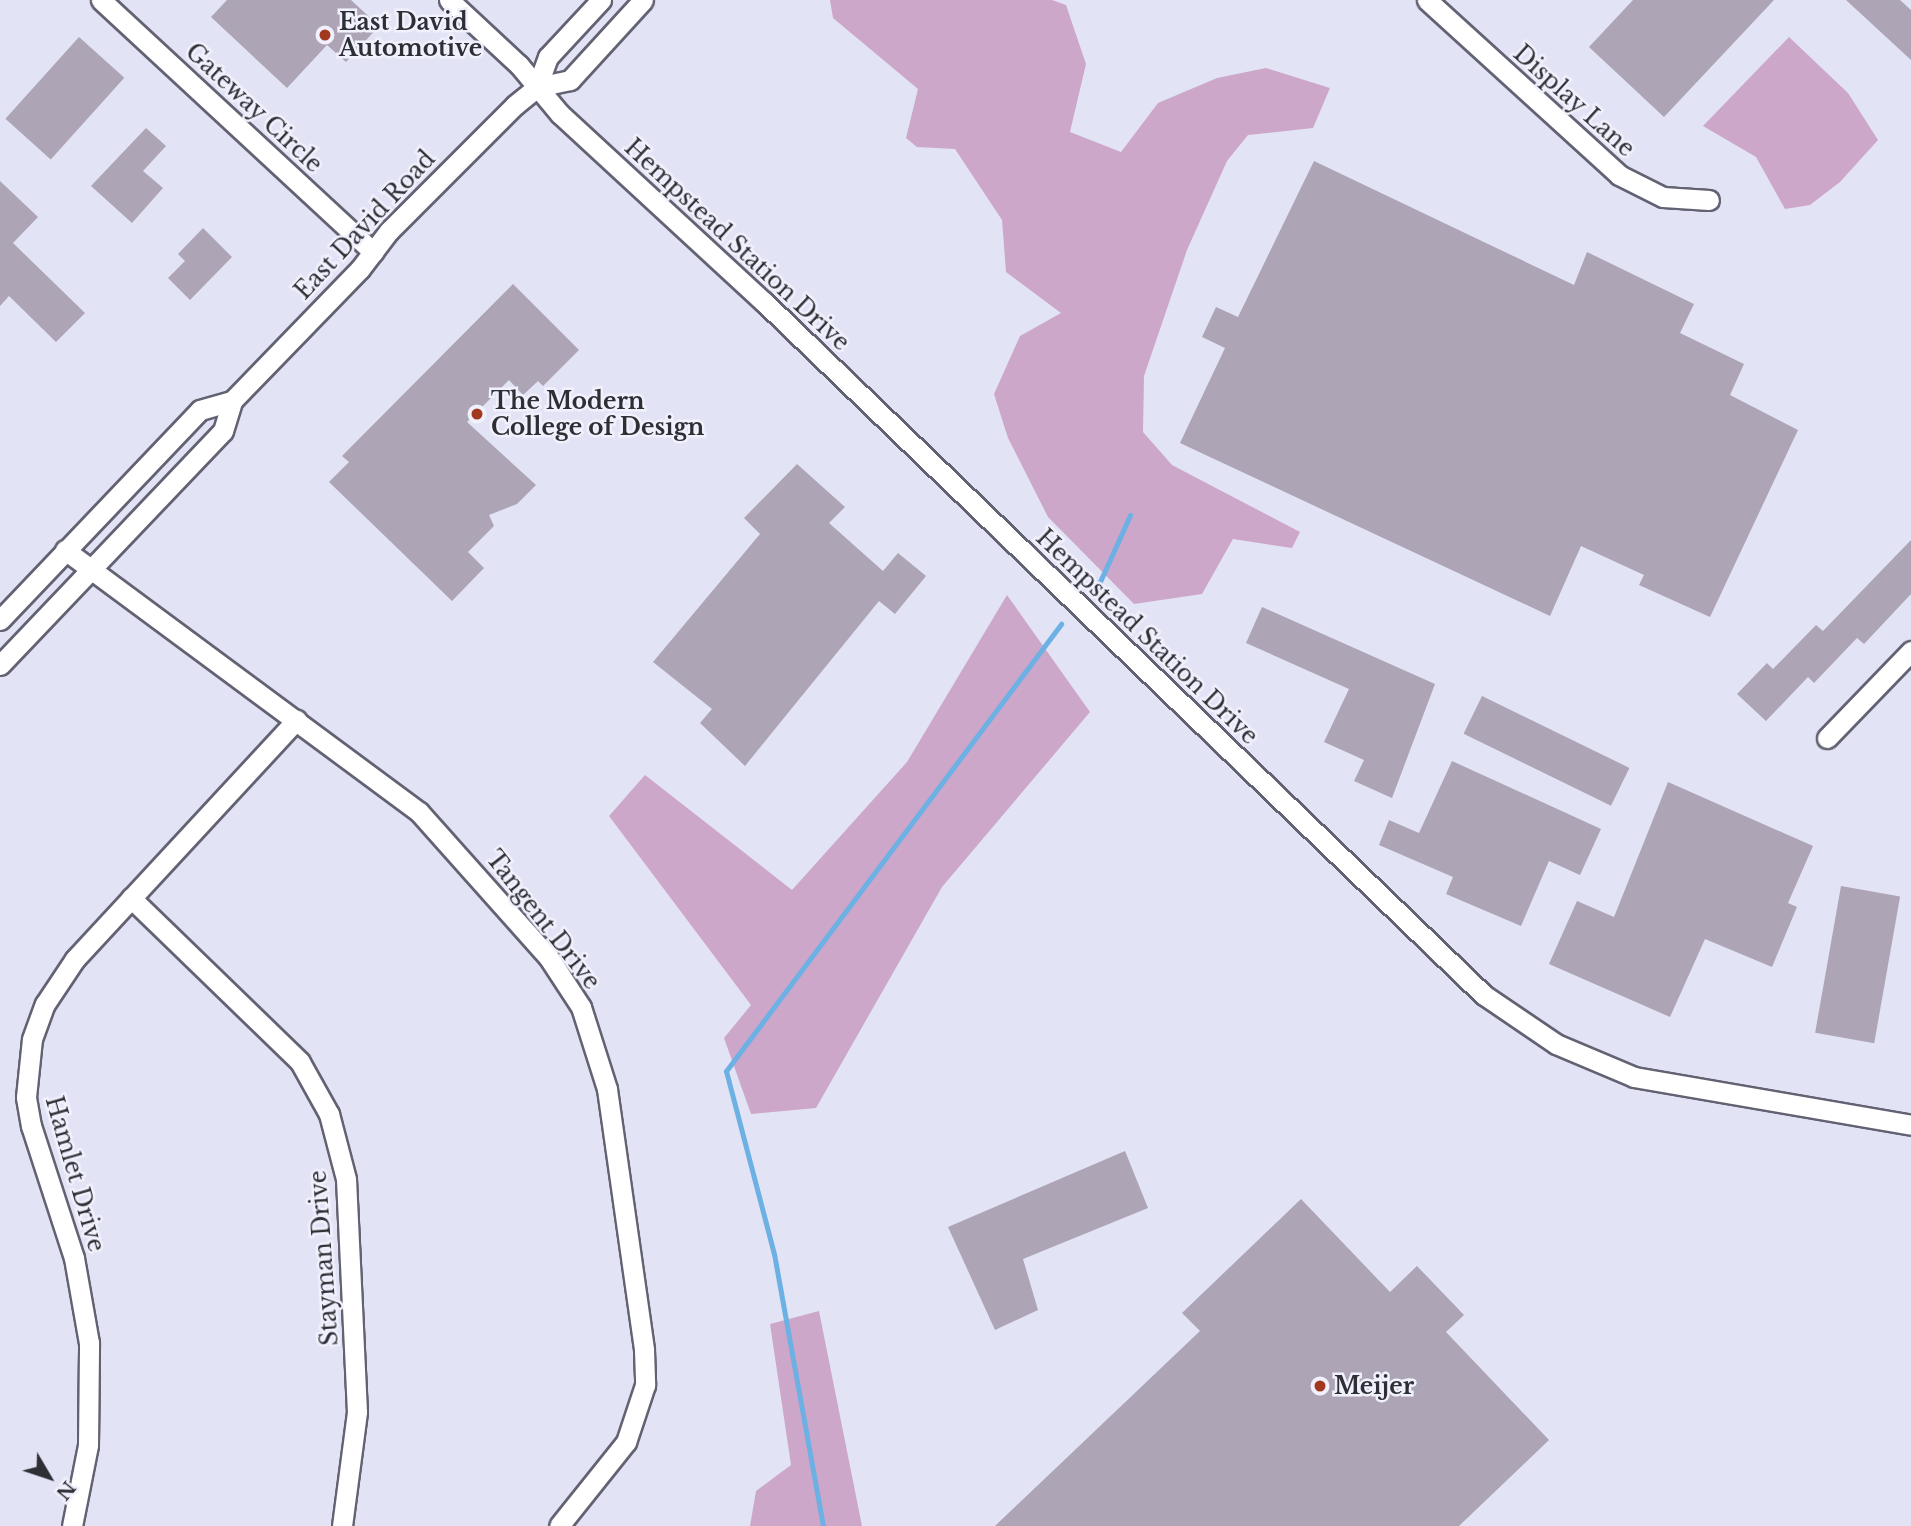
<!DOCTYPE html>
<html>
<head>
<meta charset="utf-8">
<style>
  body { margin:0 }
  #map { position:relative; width:1911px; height:1526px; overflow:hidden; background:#e3e3f6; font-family:"Libre Baskerville",serif }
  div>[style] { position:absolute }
  .green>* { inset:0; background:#cda7c9 }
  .stream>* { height:5px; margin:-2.5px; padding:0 2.5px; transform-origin:2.5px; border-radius:2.5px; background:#6cb0e4 }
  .building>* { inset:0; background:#ada4b5; transform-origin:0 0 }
  .roads { filter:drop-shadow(2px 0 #636273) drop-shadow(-2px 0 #636273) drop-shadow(0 2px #636273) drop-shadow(0 -2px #636273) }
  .minor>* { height:19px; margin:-9.5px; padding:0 9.5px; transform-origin:9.5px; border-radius:9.5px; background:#fff }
  .dots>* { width:19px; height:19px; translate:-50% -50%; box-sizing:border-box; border:4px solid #f1f1fd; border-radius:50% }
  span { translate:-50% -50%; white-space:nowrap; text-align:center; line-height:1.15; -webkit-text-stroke:5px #f1f1fd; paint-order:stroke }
  .poi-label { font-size:23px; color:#2e2e35; font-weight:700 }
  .left { translate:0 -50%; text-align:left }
  .street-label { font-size:23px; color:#2e2e35 }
  .north { position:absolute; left:14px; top:1442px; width:70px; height:70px; -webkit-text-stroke:5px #f1f1fd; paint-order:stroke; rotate:129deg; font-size:19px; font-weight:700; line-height:28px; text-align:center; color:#2e2e35 }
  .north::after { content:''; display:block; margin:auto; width:24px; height:32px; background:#2e2e35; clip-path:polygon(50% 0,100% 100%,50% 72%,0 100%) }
</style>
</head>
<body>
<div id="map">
  <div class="green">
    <i style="clip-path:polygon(830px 0,1052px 0,1066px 5px,1086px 64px,1070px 132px,1121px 152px,1158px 103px,1217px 78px,1266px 68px,1330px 88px,1313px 128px,1248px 135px,1227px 161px,1187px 250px,1144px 376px,1143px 432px,1172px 465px,1300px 532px,1292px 548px,1233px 539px,1202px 594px,1134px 604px,1048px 517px,1008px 438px,994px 394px,1020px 336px,1061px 313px,1006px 272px,1002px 220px,955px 149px,917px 147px,906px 138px,918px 89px,833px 18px)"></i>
    <i style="clip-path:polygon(1789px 37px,1848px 93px,1878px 140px,1840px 182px,1810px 205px,1785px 209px,1756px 157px,1703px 126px)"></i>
    <i style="clip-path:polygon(1007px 595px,1090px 712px,942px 887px,816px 1108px,751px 1114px,724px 1038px,751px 1005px,609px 816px,645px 775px,792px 890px,907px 762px)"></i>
    <i style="clip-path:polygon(819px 1311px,862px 1526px,750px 1526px,756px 1491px,791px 1465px,770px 1324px)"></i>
  </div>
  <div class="stream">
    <i style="left:1098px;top:586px;width:78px;rotate:-65.7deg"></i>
    <i style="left:823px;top:1526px;width:276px;rotate:-100.2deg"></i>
    <i style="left:774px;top:1254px;width:189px;rotate:-104.7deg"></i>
    <i style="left:726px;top:1071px;width:559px;rotate:-53.15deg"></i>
  </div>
  <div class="building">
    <i style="clip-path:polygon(227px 0,351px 0,379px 26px,346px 62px,327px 45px,287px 88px,211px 17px)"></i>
    <i style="clip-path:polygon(1633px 0,1774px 0,1664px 117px,1589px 47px)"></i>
    <i style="clip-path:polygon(1846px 0,1900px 0,1911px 10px,1911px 60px)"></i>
    <i style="left:79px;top:37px;width:61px;height:110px;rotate:42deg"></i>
    <i style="clip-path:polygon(146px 128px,166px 146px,143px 171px,163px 188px,132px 223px,91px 186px)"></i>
    <i style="clip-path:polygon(1314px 161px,1574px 285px,1587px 252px,1694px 304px,1680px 333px,1744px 364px,1730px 395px,1798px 430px,1710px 617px,1639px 585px,1644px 575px,1581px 546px,1550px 616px,1180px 443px,1225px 348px,1202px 337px,1216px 307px,1238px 317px)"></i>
    <i style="clip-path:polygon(0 181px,38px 217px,13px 243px,85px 313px,56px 342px,9px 296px,0 306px)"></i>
    <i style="clip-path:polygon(203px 228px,232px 257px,190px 300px,168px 278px,185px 261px,178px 254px)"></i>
    <i style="clip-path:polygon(513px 284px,579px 350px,543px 386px,538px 381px,523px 395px,509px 380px,467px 422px,536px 485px,517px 504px,489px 515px,494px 526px,468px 552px,484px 568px,452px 601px,329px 482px,349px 462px,342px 456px)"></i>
    <i style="clip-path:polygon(797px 464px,845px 507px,829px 523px,883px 571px,898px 553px,926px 576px,895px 614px,879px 601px,745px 766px,700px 723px,712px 709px,653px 662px,760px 534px,744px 518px)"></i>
    <i style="clip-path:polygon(1911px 540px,1911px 594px,1864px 644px,1857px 638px,1814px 683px,1808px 677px,1766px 721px,1737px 694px,1767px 663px,1773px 669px,1816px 625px,1823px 631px)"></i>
    <i style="clip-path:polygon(1262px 607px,1435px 684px,1392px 798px,1354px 781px,1364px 760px,1324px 742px,1349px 689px,1246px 643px)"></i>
    <i style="left:1482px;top:696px;width:164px;height:42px;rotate:26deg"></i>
    <i style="clip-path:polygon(1452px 761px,1601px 829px,1580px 875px,1549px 861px,1521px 926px,1446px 894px,1453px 877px,1379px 845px,1389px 820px,1419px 833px)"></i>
    <i style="clip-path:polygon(1668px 782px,1813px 846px,1788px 903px,1797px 907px,1772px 967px,1705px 939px,1670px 1017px,1549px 964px,1577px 901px,1614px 917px)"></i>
    <i style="left:1841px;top:886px;width:60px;height:149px;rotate:10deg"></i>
    <i style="clip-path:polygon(1125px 1151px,1148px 1208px,1023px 1259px,1038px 1310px,995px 1330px,948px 1227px)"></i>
    <i style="clip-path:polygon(1301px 1199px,1390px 1292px,1417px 1266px,1464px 1315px,1446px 1332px,1549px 1440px,1459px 1526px,995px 1526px,1200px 1331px,1182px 1313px)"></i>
  </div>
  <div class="roads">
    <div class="minor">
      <i style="left:101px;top:0;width:371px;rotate:42.8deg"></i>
      <i style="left:449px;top:0;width:96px;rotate:42.9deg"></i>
      <i style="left:519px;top:65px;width:64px;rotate:50.1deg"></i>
      <i style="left:560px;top:114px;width:277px;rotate:42.7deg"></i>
      <i style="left:764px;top:302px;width:999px;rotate:43.91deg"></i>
      <i style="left:1484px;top:995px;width:87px;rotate:34.2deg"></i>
      <i style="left:1556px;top:1044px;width:85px;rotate:22.9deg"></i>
      <i style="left:1634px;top:1077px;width:281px;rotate:9.8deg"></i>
      <i style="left:1427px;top:0;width:260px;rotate:42.3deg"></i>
      <i style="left:1619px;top:175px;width:49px;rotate:26.6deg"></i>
      <i style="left:1663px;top:197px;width:46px;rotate:3.7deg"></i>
      <i style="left:537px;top:87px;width:32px;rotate:-70deg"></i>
      <i style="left:548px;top:57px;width:78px;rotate:-47.1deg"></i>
      <i style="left:65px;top:550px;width:440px;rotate:36.5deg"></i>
      <i style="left:419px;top:812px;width:195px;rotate:48.3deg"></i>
      <i style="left:549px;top:958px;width:59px;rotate:56.9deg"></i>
      <i style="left:581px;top:1007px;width:86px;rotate:72.4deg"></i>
      <i style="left:607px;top:1089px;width:264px;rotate:81.9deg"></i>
      <i style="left:644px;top:1350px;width:35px;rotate:88deg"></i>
      <i style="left:645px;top:1385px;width:60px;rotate:108.4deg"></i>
      <i style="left:626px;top:1442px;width:107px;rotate:128.6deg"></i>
      <i style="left:0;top:620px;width:290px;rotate:-46.4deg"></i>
      <i style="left:200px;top:410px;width:33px;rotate:-16deg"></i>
      <i style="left:0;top:665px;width:323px;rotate:-46.4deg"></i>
      <i style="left:223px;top:431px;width:31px;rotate:-73deg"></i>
      <i style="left:232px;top:401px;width:184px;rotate:-45.9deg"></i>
      <i style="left:360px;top:269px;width:48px;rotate:-52.7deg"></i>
      <i style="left:389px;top:231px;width:178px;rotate:-45deg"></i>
      <i style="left:515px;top:105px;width:28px;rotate:-39deg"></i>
      <i style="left:537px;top:87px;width:34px;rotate:-12deg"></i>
      <i style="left:570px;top:80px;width:108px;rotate:-47.6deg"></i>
      <i style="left:1827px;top:738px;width:121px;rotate:-46deg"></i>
      <i style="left:131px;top:898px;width:235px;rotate:44.1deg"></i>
      <i style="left:300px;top:1062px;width:60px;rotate:60.9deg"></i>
      <i style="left:329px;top:1114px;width:67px;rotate:75.3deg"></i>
      <i style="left:346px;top:1179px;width:233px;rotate:87.3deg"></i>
      <i style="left:357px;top:1412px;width:115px;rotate:97.5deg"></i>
      <i style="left:72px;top:1526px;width:83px;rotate:-78.8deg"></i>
      <i style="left:88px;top:1445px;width:102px;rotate:-89.4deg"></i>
      <i style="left:89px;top:1343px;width:86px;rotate:-100deg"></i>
      <i style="left:74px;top:1258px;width:139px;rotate:-108deg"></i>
      <i style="left:31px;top:1126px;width:29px;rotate:-100deg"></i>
      <i style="left:26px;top:1097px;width:58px;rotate:-84.1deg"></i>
      <i style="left:32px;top:1039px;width:37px;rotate:-70deg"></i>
      <i style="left:45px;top:1004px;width:54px;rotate:-56.3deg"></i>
      <i style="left:75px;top:959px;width:326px;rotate:-47.2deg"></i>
    </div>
  </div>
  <div class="dots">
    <i style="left:325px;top:35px;background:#a2391f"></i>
    <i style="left:477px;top:414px;background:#a2391f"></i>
    <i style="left:1320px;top:1386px;background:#a2391f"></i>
  </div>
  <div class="poi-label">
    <span class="left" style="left:339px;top:35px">East David<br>Automotive</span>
    <span class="left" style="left:491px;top:414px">The Modern<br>College of Design</span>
    <span class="left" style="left:1334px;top:1386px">Meijer</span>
  </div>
  <div class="street-label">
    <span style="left:1574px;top:101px;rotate:42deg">Display Lane</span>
    <span style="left:254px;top:108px;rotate:43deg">Gateway Circle</span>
    <span style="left:365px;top:225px;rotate:-47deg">East David Road</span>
    <span style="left:737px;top:245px;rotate:43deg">Hempstead Station Drive</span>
    <span style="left:1147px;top:637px;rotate:44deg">Hempstead Station Drive</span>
    <span style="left:543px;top:920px;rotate:52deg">Tangent Drive</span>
    <span style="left:75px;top:1174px;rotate:74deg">Hamlet Drive</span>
    <span style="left:324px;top:1258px;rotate:-94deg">Stayman Drive</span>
  </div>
  <div class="north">N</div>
</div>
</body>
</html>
